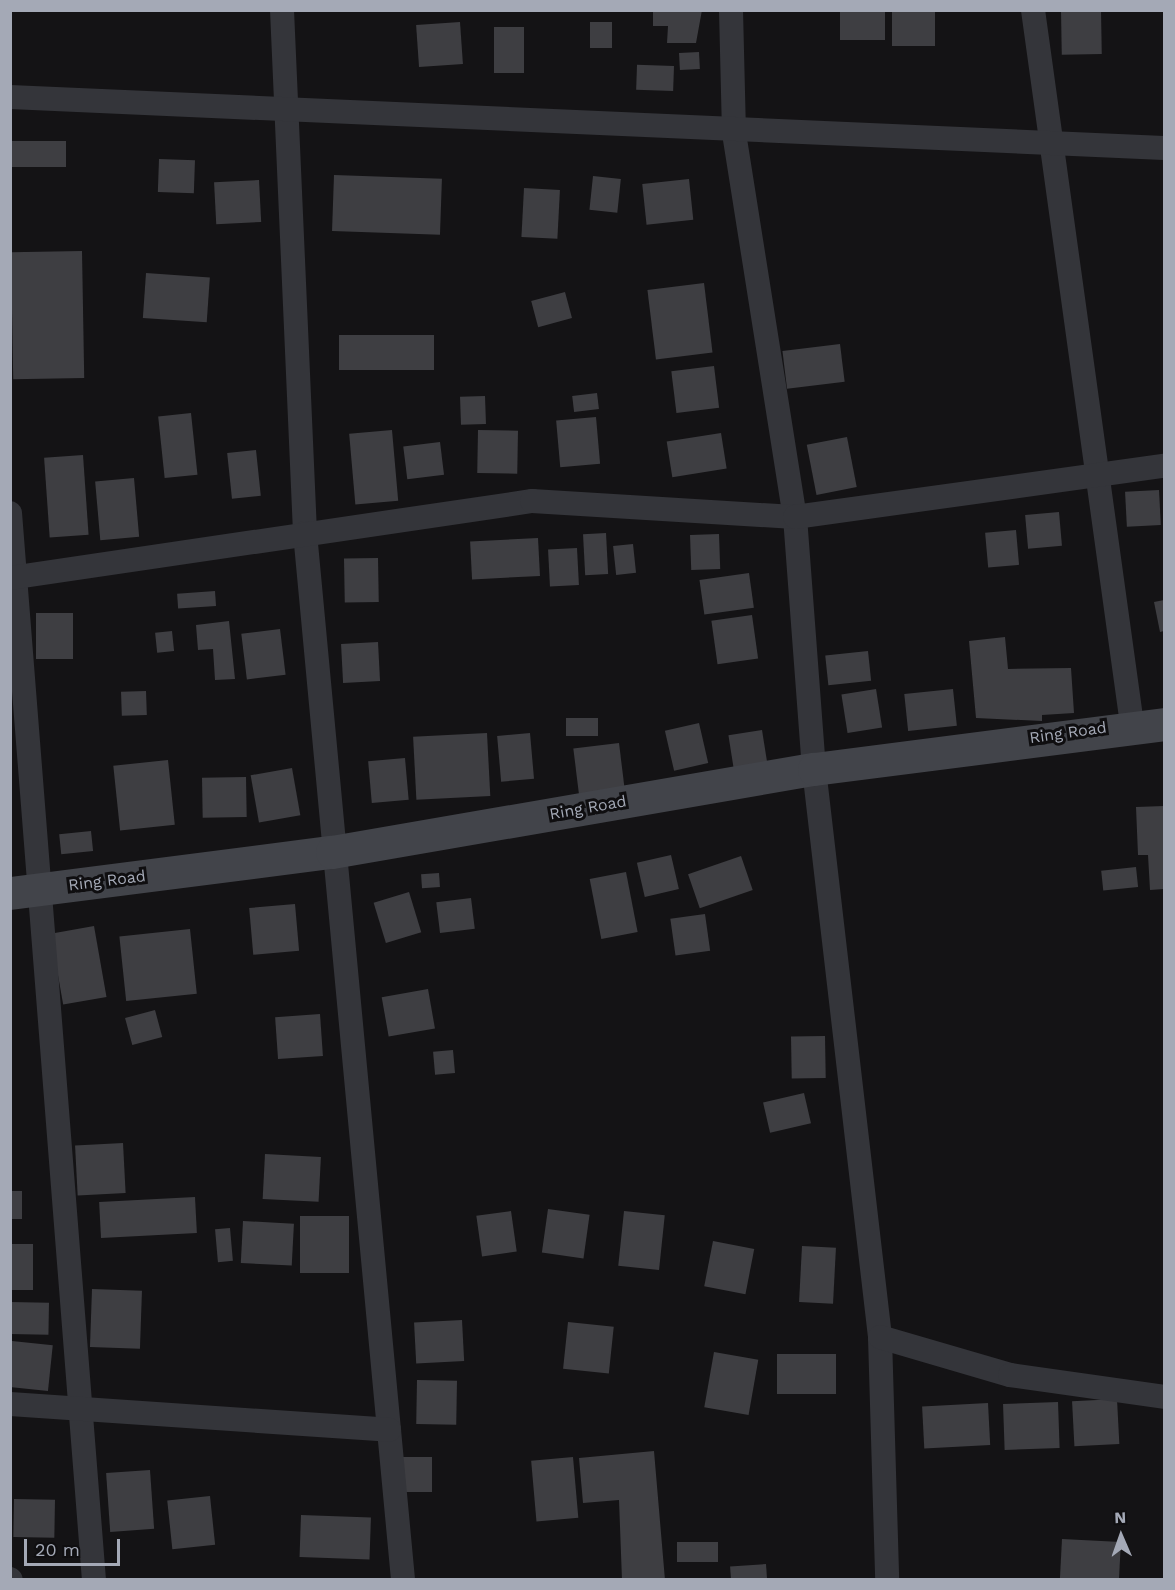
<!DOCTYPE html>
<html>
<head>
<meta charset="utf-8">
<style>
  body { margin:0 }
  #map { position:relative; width:1175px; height:1590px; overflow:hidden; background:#141315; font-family:"Work Sans",sans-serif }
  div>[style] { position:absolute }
  .building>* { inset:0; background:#3e3e42; transform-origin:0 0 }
  .street>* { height:24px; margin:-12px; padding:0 12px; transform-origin:12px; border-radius:12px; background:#34353a }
  .secondary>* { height:33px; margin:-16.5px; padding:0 16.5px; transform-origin:16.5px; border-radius:16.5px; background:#42444a }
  span { translate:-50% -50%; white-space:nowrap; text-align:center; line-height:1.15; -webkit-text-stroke:6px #0f0e10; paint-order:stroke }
  .street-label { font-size:16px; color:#a4a9b6 }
  .frame { position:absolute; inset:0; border:12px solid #a4a9b6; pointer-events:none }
  .north { position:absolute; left:1091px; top:1506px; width:60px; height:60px; -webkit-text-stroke:4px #0f0e10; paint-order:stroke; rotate:358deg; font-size:16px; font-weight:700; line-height:24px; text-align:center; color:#a4a9b6 }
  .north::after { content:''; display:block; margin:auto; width:21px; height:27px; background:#a4a9b6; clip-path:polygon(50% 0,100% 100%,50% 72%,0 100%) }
  .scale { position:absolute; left:24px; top:1539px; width:96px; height:27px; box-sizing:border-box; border:3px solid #a4a9b6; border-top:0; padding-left:8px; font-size:18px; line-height:21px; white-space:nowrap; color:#a4a9b6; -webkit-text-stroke:4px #0f0e10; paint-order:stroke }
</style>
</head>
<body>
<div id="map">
  <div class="building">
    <i style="clip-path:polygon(653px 10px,702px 10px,696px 43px,667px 43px,668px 26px,653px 26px)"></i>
    <i style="left:840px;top:10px;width:45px;height:30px"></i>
    <i style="left:892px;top:10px;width:43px;height:36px"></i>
    <i style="left:1101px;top:10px;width:44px;height:40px;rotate:89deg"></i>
    <i style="left:460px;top:22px;width:42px;height:44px;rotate:86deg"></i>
    <i style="left:590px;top:22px;width:22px;height:26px"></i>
    <i style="left:494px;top:27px;width:30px;height:46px"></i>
    <i style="left:699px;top:52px;width:17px;height:20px;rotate:87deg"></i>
    <i style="left:674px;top:66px;width:25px;height:37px;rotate:92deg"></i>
    <i style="left:66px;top:141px;width:26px;height:54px;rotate:90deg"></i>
    <i style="left:159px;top:159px;width:36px;height:33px;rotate:2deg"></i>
    <i style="left:334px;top:175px;width:108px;height:56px;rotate:2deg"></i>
    <i style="left:593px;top:176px;width:28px;height:34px;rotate:6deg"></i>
    <i style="left:689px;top:179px;width:41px;height:47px;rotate:84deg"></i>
    <i style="left:259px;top:180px;width:42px;height:45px;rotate:87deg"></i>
    <i style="left:524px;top:188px;width:36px;height:49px;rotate:3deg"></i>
    <i style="left:82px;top:251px;width:127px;height:71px;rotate:89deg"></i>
    <i style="left:146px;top:273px;width:64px;height:45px;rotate:4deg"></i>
    <i style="left:704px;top:283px;width:70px;height:57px;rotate:83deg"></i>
    <i style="left:565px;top:292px;width:27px;height:35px;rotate:75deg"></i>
    <i style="left:339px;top:335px;width:95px;height:35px"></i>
    <i style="left:840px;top:344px;width:38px;height:58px;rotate:83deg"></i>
    <i style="left:714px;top:366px;width:42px;height:43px;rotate:83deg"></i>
    <i style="left:597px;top:393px;width:16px;height:25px;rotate:83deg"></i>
    <i style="left:485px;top:396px;width:28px;height:25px;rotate:88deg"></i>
    <i style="left:191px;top:413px;width:62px;height:33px;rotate:84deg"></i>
    <i style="left:596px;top:417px;width:47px;height:40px;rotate:85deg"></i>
    <i style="left:392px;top:430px;width:71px;height:43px;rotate:85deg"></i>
    <i style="left:478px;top:430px;width:40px;height:43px;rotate:1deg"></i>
    <i style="left:721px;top:433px;width:36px;height:55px;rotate:81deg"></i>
    <i style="left:847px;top:437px;width:51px;height:41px;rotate:79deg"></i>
    <i style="left:440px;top:442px;width:33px;height:37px;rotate:83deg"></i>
    <i style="left:256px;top:450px;width:46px;height:29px;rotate:84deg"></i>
    <i style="left:83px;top:455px;width:80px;height:39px;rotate:86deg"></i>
    <i style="left:134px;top:478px;width:59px;height:39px;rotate:85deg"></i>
    <i style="left:1159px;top:490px;width:35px;height:34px;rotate:87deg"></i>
    <i style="left:1059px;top:512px;width:34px;height:34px;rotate:85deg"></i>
    <i style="left:1016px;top:530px;width:35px;height:31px;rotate:85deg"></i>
    <i style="left:606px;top:533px;width:41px;height:23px;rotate:87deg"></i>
    <i style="left:719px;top:534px;width:35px;height:29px;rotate:88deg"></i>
    <i style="left:538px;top:538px;width:38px;height:68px;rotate:87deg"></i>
    <i style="left:633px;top:544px;width:29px;height:20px;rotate:84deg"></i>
    <i style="left:577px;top:548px;width:37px;height:29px;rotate:87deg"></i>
    <i style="left:378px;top:558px;width:44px;height:34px;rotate:89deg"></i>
    <i style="left:749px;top:573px;width:35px;height:50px;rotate:82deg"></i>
    <i style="left:215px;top:591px;width:15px;height:38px;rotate:86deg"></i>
    <i style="clip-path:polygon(1164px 600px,1164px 631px,1160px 632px,1154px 602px)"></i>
    <i style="left:36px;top:613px;width:37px;height:46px"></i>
    <i style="left:752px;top:615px;width:44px;height:41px;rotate:82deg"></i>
    <i style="clip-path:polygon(229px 621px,235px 679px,215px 680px,213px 649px,198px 650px,196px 625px)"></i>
    <i style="left:280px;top:629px;width:46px;height:39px;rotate:83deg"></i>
    <i style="left:172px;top:631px;width:20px;height:17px;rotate:84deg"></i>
    <i style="clip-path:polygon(1005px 637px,1008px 669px,1071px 668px,1074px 713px,1042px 715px,1042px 721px,976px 718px,969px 641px)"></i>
    <i style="left:378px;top:642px;width:39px;height:37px;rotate:87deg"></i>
    <i style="left:868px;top:651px;width:30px;height:43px;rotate:84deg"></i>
    <i style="left:876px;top:689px;width:39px;height:35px;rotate:81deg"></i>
    <i style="left:953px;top:689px;width:37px;height:49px;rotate:84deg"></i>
    <i style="left:146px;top:691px;width:24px;height:25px;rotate:88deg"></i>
    <i style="left:598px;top:718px;width:18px;height:32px;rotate:90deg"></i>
    <i style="left:699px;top:723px;width:41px;height:35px;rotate:77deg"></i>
    <i style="left:762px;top:730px;width:33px;height:34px;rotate:81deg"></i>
    <i style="left:487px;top:733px;width:63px;height:74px;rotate:87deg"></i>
    <i style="left:530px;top:733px;width:46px;height:33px;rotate:85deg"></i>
    <i style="left:619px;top:743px;width:47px;height:46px;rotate:83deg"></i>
    <i style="left:405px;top:758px;width:42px;height:37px;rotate:85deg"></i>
    <i style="left:168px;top:760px;width:65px;height:55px;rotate:84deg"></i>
    <i style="left:292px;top:768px;width:48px;height:42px;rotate:80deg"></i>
    <i style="left:246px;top:777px;width:40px;height:44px;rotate:89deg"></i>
    <i style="clip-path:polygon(1164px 806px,1164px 889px,1150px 890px,1148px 855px,1138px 855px,1136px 807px)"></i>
    <i style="left:91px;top:831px;width:20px;height:32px;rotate:84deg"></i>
    <i style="left:671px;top:855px;width:35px;height:35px;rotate:77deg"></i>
    <i style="left:741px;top:856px;width:36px;height:56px;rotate:71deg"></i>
    <i style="left:1136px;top:867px;width:20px;height:35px;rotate:84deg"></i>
    <i style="left:626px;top:872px;width:61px;height:37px;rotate:79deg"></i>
    <i style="left:439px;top:873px;width:14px;height:18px;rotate:86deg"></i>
    <i style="left:409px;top:892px;width:42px;height:37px;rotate:73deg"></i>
    <i style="left:471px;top:898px;width:31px;height:35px;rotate:83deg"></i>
    <i style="left:295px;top:904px;width:47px;height:46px;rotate:85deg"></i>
    <i style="left:705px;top:914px;width:37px;height:35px;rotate:82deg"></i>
    <i style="left:94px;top:926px;width:72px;height:44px;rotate:80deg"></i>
    <i style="left:190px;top:929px;width:65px;height:71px;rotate:84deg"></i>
    <i style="left:428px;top:989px;width:40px;height:47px;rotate:80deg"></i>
    <i style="left:155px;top:1010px;width:28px;height:31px;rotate:75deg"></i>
    <i style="left:320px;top:1014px;width:42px;height:45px;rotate:86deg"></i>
    <i style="left:825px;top:1036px;width:42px;height:34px;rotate:89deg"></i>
    <i style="left:453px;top:1050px;width:23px;height:20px;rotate:85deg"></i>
    <i style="left:804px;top:1093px;width:31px;height:42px;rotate:77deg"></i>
    <i style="left:123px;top:1143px;width:50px;height:48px;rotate:87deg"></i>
    <i style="left:265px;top:1154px;width:56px;height:45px;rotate:3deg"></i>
    <i style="left:10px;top:1191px;width:12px;height:28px"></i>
    <i style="left:195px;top:1197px;width:36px;height:96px;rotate:87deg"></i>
    <i style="left:548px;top:1209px;width:42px;height:44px;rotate:8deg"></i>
    <i style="left:511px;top:1211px;width:41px;height:35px;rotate:82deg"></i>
    <i style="left:624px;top:1211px;width:41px;height:55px;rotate:6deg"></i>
    <i style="left:300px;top:1216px;width:49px;height:57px"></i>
    <i style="left:243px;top:1221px;width:51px;height:42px;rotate:3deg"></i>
    <i style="left:230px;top:1228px;width:33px;height:15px;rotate:85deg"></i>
    <i style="left:713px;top:1241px;width:42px;height:46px;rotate:11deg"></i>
    <i style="left:10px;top:1244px;width:23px;height:46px"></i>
    <i style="left:802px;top:1246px;width:34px;height:56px;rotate:3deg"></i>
    <i style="left:92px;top:1289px;width:50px;height:58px;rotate:2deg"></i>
    <i style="left:10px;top:1302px;width:39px;height:32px;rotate:1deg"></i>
    <i style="left:462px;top:1320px;width:41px;height:48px;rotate:87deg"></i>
    <i style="left:568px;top:1322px;width:46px;height:47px;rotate:6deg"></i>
    <i style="left:12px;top:1341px;width:41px;height:46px;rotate:6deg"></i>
    <i style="left:714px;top:1352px;width:45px;height:56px;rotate:10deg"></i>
    <i style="left:777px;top:1354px;width:59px;height:40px"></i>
    <i style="left:417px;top:1380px;width:40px;height:44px;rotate:1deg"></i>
    <i style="left:1117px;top:1399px;width:45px;height:45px;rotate:87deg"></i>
    <i style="left:1058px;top:1402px;width:46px;height:55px;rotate:88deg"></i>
    <i style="left:988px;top:1403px;width:42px;height:66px;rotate:87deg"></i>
    <i style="clip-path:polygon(654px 1451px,665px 1580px,622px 1580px,619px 1500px,583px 1503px,579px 1458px)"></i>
    <i style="left:403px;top:1457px;width:29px;height:35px"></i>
    <i style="left:573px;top:1457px;width:61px;height:42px;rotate:85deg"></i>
    <i style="left:150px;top:1470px;width:59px;height:44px;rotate:86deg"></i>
    <i style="left:210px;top:1496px;width:49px;height:43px;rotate:84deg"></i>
    <i style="left:14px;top:1499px;width:41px;height:38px;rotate:1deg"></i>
    <i style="left:301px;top:1515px;width:70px;height:42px;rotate:2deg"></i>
    <i style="left:1062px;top:1539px;width:59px;height:41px;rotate:3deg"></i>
    <i style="left:677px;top:1542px;width:41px;height:20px"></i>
    <i style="left:766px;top:1564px;width:16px;height:36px;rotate:86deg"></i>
  </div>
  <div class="street">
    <i style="left:282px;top:10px;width:524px;rotate:87.48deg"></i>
    <i style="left:305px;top:533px;width:1052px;rotate:84.65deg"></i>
    <i style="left:731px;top:10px;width:123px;rotate:88.6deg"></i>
    <i style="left:734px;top:133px;width:389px;rotate:81deg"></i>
    <i style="left:795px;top:517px;width:253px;rotate:85.7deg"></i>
    <i style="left:814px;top:769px;width:572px;rotate:83.37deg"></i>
    <i style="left:880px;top:1337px;width:243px;rotate:88.3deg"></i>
    <i style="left:1033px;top:10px;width:721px;rotate:82.11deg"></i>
    <i style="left:10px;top:97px;width:1155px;rotate:2.53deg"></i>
    <i style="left:10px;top:513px;width:1070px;rotate:85.5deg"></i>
    <i style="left:10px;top:578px;width:528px;rotate:-8.39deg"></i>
    <i style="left:532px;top:501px;width:263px;rotate:3.5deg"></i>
    <i style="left:795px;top:517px;width:373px;rotate:-7.9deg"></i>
    <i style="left:880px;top:1337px;width:135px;rotate:16.3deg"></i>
    <i style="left:1010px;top:1375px;width:156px;rotate:8.1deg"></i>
    <i style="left:10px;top:1404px;width:380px;rotate:3.9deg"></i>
    <i style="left:10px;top:1579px;width:1px;rotate:45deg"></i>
  </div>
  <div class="secondary">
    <i style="left:10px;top:893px;width:325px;rotate:-7.3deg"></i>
    <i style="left:332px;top:852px;width:489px;rotate:-9.8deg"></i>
    <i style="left:814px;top:769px;width:353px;rotate:-7.3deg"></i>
  </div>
  <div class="street-label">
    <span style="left:1068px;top:733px;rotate:-8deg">Ring Road</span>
    <span style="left:588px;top:808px;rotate:-10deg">Ring Road</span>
    <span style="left:107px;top:881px;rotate:-7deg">Ring Road</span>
  </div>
  <div class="frame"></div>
  <div class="north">N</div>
  <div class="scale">20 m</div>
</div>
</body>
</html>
